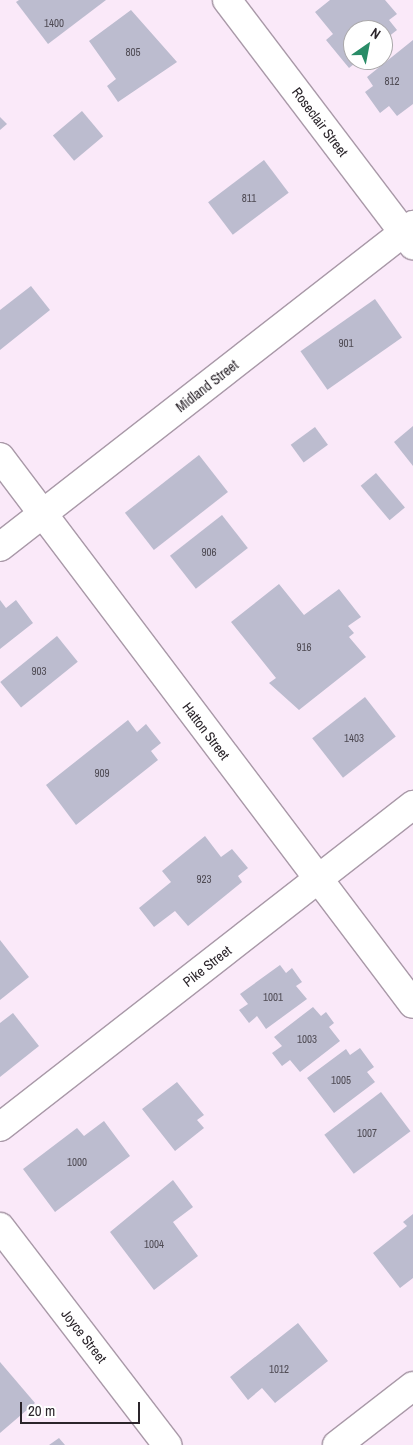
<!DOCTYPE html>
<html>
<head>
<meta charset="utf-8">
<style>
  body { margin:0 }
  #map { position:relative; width:413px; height:1445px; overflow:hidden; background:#fae9f9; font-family:"Archivo Narrow",sans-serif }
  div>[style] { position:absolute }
  .building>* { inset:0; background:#bcbccf; transform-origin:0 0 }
  .roads { filter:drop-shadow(1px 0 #a999a8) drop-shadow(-1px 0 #a999a8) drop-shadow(0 1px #a999a8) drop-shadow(0 -1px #a999a8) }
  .street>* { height:28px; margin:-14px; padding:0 14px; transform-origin:14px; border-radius:14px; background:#fff }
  span { translate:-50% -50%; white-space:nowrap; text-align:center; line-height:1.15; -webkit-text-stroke:4px #fff; paint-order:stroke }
  .number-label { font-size:11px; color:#4f4b54 }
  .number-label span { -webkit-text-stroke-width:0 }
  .street-label { font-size:14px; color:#2b252b }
  .north { position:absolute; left:343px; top:20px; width:50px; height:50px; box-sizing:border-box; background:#fff; border:1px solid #aaa8aa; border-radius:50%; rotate:33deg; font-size:14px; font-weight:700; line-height:20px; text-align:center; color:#2b252b }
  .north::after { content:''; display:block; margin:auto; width:18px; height:22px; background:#298c67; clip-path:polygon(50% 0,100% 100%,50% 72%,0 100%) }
  .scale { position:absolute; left:20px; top:1402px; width:120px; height:22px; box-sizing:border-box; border:2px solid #2b252b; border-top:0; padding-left:6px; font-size:15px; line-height:18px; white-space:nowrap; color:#2b252b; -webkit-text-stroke:4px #fff; paint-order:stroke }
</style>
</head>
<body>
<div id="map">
  <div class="building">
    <i style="clip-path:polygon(19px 0,106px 0,48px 44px,16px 2px)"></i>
    <i style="clip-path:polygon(330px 0,385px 0,397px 14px,389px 20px,397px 30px,383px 41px,383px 30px,353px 30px,353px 60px,359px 60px,349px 68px,326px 40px,333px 34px,315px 12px)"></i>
    <i style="clip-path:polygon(131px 10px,177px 62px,118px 102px,107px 86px,116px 79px,89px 41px)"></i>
    <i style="clip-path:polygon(413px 40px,413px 104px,397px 116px,389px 106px,380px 113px,365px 92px,373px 86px,367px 77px)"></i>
    <i style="left:82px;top:111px;width:33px;height:38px;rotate:50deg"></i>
    <i style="clip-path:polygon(0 117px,7px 124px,0 130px)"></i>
    <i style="left:264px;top:160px;width:41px;height:70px;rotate:53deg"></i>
    <i style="clip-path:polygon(31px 286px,50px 310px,0 350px,0 310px)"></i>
    <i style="left:375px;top:299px;width:47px;height:91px;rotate:55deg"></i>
    <i style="clip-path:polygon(413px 426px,413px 466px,394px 442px)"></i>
    <i style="left:315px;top:427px;width:22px;height:30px;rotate:54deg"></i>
    <i style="left:199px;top:455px;width:47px;height:94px;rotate:52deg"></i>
    <i style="left:376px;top:473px;width:45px;height:20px;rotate:50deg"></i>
    <i style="left:222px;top:515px;width:42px;height:66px;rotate:52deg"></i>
    <i style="clip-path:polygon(279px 584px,304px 615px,339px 589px,361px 617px,348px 626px,354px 633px,349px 637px,366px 657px,299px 710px,269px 683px,276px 678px,231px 622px)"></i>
    <i style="clip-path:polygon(0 600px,6px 608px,16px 600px,33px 623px,0 649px)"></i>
    <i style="left:57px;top:636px;width:33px;height:73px;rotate:51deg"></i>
    <i style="left:365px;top:697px;width:50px;height:67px;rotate:52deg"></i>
    <i style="clip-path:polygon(128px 720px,137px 732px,146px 724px,161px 743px,151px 751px,158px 760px,76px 825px,46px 785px)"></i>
    <i style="clip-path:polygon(205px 836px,221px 857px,232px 849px,248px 868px,238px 876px,242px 882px,188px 926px,175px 911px,154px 927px,139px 908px,171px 882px,162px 871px)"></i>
    <i style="clip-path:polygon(0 940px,29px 977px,0 1000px)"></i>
    <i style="clip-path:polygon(280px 965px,286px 973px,292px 968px,302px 982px,296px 986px,307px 999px,266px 1029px,257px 1016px,249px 1023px,239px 1010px,248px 1004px,240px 994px)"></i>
    <i style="clip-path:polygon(313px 1007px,321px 1016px,326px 1012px,334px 1023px,329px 1027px,340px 1041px,300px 1072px,290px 1060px,282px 1066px,272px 1053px,282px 1046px,274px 1037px)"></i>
    <i style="clip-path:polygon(13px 1013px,39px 1046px,0 1077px,0 1023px)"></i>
    <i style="clip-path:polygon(360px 1048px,374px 1067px,367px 1072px,375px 1082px,334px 1113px,307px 1078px,346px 1049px,350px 1055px)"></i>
    <i style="clip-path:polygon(177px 1082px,204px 1115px,197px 1120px,204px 1128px,175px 1151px,142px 1109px)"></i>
    <i style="left:381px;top:1092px;width:49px;height:71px;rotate:53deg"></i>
    <i style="clip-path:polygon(104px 1121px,130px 1156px,55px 1212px,23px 1169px,77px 1128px,84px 1136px)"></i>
    <i style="clip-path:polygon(173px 1180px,193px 1207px,173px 1222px,198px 1256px,154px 1290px,110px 1232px)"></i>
    <i style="clip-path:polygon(413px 1214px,413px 1278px,400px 1288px,373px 1253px,407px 1226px,403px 1222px)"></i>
    <i style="clip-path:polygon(298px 1323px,328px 1361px,275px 1403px,262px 1388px,248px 1400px,230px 1377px)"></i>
    <i style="clip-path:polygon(0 1362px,35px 1403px,0 1433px)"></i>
    <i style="clip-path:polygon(59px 1438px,65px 1445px,49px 1445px)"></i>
  </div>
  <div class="roads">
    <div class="street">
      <i style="left:227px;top:0;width:308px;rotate:52.8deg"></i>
      <i style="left:0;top:457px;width:685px;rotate:52.95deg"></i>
      <i style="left:0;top:547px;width:524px;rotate:-37.94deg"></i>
      <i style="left:0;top:1127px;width:524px;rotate:-37.94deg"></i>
      <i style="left:0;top:1227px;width:275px;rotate:52.5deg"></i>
      <i style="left:337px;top:1445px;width:96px;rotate:-37.8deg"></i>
    </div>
  </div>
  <div class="number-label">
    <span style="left:54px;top:23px">1400</span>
    <span style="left:133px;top:52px">805</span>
    <span style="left:392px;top:81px">812</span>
    <span style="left:249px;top:198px">811</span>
    <span style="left:346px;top:343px">901</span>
    <span style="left:209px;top:552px">906</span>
    <span style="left:304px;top:647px">916</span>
    <span style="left:39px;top:671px">903</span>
    <span style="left:354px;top:738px">1403</span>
    <span style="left:102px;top:773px">909</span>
    <span style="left:204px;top:879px">923</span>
    <span style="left:273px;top:997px">1001</span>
    <span style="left:307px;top:1039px">1003</span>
    <span style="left:341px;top:1080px">1005</span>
    <span style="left:367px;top:1133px">1007</span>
    <span style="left:77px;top:1162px">1000</span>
    <span style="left:154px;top:1244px">1004</span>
    <span style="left:279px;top:1369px">1012</span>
  </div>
  <div class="street-label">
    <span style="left:320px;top:122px;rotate:53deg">Roseclair Street</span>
    <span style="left:207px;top:386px;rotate:-38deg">Midland Street</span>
    <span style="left:206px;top:731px;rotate:53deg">Hatton Street</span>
    <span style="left:207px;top:966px;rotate:-38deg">Pike Street</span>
    <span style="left:84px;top:1336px;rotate:52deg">Joyce Street</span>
  </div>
  <div class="north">N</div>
  <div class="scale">20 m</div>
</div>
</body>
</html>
